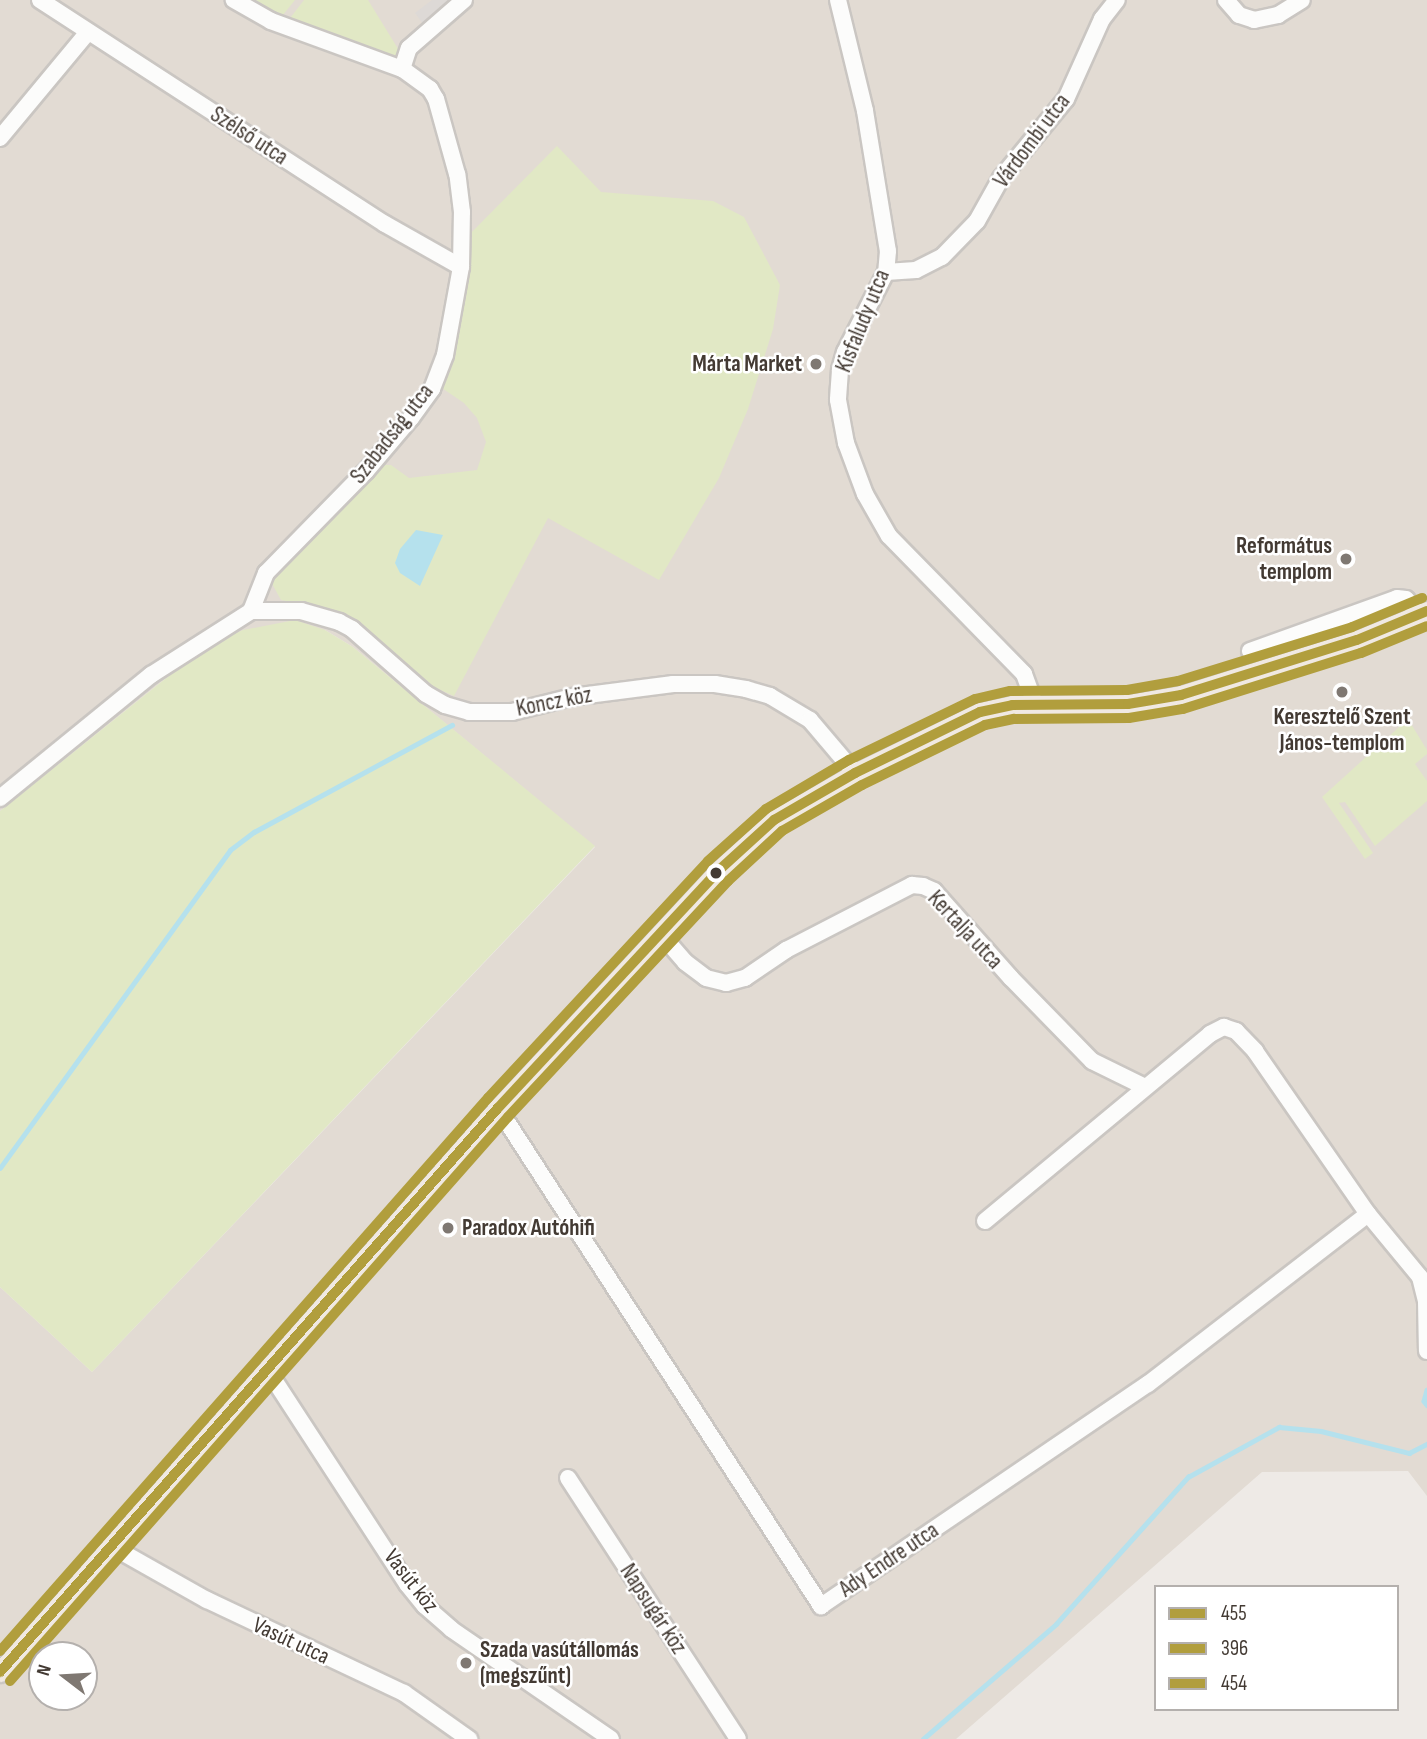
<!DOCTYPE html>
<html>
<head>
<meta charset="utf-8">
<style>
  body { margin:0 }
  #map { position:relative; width:1427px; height:1739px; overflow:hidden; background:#eeeae6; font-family:"Sofia Sans Condensed",sans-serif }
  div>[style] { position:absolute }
  .residential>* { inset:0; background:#e2dbd3 }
  .green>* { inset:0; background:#e1e8c5 }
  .parking>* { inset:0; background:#ddd9d6 }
  .water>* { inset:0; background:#b5e1ed }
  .stream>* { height:4.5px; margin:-2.25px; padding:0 2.25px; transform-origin:2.25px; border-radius:2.25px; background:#b5e1ed }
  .roads { filter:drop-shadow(2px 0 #cac6c2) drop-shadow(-2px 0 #cac6c2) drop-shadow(0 2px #cac6c2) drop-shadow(0 -2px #cac6c2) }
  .minor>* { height:16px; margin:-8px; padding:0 8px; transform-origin:8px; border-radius:8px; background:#fcfcfb }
  .major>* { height:19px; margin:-9.5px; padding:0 9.5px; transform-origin:9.5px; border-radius:9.5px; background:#f0e9e2 }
  .bus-1>* { height:10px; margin:-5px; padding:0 5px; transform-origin:5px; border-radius:5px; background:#b19e3d }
  .bus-2>* { height:10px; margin:-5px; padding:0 5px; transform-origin:5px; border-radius:5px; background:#b19e3d }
  .bus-3>* { height:10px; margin:-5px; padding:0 5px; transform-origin:5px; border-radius:5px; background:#b19e3d }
  .dots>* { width:19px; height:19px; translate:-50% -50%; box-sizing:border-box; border:4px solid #fff; border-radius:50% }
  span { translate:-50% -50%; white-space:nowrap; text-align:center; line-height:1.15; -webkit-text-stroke:5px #fff; paint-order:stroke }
  .street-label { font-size:23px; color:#433a33 }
  .poi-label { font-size:23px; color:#433a33; font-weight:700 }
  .right { translate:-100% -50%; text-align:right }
  .left { translate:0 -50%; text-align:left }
  .legend { position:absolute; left:1154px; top:1585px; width:245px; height:126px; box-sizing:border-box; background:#fff; border:2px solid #b4b0ad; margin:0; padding:9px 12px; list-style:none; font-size:21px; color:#433a33 }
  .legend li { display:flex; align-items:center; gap:14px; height:35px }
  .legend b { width:35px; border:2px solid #b4b0ad }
  .north { position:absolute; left:28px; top:1641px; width:70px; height:70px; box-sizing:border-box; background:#fff; border:2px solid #b4b0ad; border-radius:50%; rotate:287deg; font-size:19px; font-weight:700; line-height:28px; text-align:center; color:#433a33 }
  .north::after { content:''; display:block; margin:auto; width:24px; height:32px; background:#7f7872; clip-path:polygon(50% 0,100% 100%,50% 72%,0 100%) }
</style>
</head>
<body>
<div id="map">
  <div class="residential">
    <i style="clip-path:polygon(evenodd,0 0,1427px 0,1427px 1496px,1408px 1471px,1262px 1472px,956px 1739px,0 1739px,0 1287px,92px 1372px,595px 847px,353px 647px,325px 630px,205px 647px,0 811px,0 0,42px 1655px,84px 1655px,84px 1697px,42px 1697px,42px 1655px)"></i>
  </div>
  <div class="green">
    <i style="clip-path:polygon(252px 0,295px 0,278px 21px)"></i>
    <i style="clip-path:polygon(304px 0,368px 0,400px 52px,393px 64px,284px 26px)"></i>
    <i style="clip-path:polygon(557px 146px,601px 192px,713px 201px,744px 217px,780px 285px,773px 329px,748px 409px,719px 478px,659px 580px,548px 518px,454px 696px,427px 684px,343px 617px,319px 607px,281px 600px,270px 580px,382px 465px,391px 465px,409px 478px,477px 470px,486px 442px,477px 418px,464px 403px,436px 384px,454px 346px,460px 316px,463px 283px,459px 245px)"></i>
    <i style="clip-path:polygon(295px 620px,325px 630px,353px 647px,595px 846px,92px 1372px,0 1287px,0 811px,205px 647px,243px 630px)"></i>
    <i style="clip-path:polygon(1408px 719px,1427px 750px,1427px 754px,1415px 764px,1427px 781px,1427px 801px,1375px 846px,1345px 802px,1339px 803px,1373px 853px,1365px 859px,1322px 797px)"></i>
  </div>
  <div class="parking">
    <i style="clip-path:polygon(432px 0,453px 0,423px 24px,415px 13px)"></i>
  </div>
  <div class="water">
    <i style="clip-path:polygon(416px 530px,443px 535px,420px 586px,400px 573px,395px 563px,400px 549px)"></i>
  </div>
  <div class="stream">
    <i style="left:0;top:1168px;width:392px;rotate:-54.1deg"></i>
    <i style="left:230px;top:850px;width:30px;rotate:-37deg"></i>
    <i style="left:254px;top:832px;width:225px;rotate:-28.4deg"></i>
    <i style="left:1427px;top:1390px;width:11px;rotate:105deg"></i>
    <i style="left:1424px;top:1401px;width:5px;rotate:53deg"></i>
    <i style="left:923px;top:1739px;width:176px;rotate:-40.8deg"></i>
    <i style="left:1056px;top:1624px;width:198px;rotate:-48.1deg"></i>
    <i style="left:1188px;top:1477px;width:104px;rotate:-28.8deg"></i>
    <i style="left:1279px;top:1427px;width:42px;rotate:5.4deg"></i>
    <i style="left:1321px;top:1431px;width:91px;rotate:14deg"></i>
    <i style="left:1409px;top:1453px;width:20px;rotate:-27deg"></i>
  </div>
  <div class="roads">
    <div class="minor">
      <i style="left:40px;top:0;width:411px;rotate:33deg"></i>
      <i style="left:385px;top:224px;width:87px;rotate:29.5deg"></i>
      <i style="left:838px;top:0;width:114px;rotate:76.3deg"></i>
      <i style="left:865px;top:111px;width:142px;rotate:80.7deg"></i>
      <i style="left:888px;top:251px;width:21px;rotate:95deg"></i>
      <i style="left:886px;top:272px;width:90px;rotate:117.1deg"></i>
      <i style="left:845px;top:352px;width:19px;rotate:106deg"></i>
      <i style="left:840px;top:370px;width:30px;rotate:94deg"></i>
      <i style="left:838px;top:400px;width:44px;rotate:79.5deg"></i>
      <i style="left:846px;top:443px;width:54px;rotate:69.6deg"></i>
      <i style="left:865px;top:494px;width:48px;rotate:60.3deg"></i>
      <i style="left:889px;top:536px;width:193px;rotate:45.6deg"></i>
      <i style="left:1024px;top:674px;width:32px;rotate:70deg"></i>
      <i style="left:1226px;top:0;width:20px;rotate:49deg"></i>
      <i style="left:1239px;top:15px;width:16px;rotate:18deg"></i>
      <i style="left:1254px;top:20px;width:25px;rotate:-12deg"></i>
      <i style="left:1278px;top:15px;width:28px;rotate:-32deg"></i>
      <i style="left:402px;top:69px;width:22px;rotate:-72deg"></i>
      <i style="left:409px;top:48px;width:73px;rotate:-41.1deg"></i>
      <i style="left:0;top:138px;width:138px;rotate:-50.3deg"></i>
      <i style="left:886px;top:272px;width:30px;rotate:-4deg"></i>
      <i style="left:916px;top:270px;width:29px;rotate:-27deg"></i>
      <i style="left:942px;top:257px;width:50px;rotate:-45.8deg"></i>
      <i style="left:977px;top:221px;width:49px;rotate:-60.8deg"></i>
      <i style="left:1001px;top:178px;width:102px;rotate:-50.6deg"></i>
      <i style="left:1066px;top:99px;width:88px;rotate:-65.8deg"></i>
      <i style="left:1102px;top:19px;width:24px;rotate:-52deg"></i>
      <i style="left:251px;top:611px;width:50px"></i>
      <i style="left:301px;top:611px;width:40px;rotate:16deg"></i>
      <i style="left:339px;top:622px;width:15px;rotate:28deg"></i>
      <i style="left:352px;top:629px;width:98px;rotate:41.3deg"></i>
      <i style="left:426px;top:694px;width:22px;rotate:30deg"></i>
      <i style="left:445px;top:705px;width:25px;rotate:16deg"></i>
      <i style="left:469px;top:712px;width:43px"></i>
      <i style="left:512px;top:712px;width:62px;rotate:-14deg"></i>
      <i style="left:572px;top:697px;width:102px;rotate:-7.3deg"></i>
      <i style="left:673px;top:684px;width:42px"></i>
      <i style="left:715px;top:684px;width:31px;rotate:9deg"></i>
      <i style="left:746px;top:689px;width:25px;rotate:16deg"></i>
      <i style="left:770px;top:696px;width:47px;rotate:31deg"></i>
      <i style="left:810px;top:720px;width:70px;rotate:49.7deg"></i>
      <i style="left:1250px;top:651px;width:156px;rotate:-19.8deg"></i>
      <i style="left:1397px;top:598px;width:9px;rotate:6deg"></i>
      <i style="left:1406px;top:599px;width:21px;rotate:49deg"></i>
      <i style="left:0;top:798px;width:195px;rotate:-39.2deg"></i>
      <i style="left:151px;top:675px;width:119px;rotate:-32.6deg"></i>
      <i style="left:251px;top:611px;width:41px;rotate:-68.5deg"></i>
      <i style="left:266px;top:573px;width:143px;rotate:-45.6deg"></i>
      <i style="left:366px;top:471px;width:70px;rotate:-49.7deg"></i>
      <i style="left:411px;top:418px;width:36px;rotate:-54deg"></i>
      <i style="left:432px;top:389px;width:36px;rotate:-69deg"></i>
      <i style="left:445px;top:355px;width:89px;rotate:-79.7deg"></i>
      <i style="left:461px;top:267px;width:55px;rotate:-89deg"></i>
      <i style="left:462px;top:212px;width:38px;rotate:-97deg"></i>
      <i style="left:457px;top:174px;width:78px;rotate:-105.6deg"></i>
      <i style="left:436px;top:99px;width:12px;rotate:-121deg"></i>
      <i style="left:430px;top:89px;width:34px;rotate:-144deg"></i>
      <i style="left:402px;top:69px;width:140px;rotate:-159.9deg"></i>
      <i style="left:271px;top:21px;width:43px;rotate:-150.4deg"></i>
      <i style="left:660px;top:933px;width:38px;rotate:49deg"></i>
      <i style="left:685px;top:962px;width:26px;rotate:37deg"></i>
      <i style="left:706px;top:978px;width:21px;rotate:14deg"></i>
      <i style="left:726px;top:983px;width:20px;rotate:-15deg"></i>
      <i style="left:745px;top:978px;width:50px;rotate:-34.3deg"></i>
      <i style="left:786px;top:950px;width:142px;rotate:-27.3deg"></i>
      <i style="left:912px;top:885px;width:11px;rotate:5deg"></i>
      <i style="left:923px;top:886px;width:12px;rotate:24deg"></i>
      <i style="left:934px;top:891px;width:116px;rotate:48.5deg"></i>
      <i style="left:1011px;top:978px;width:116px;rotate:45.7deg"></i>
      <i style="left:1092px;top:1061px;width:59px;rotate:26.1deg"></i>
      <i style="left:498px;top:1108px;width:594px;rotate:57.03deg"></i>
      <i style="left:821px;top:1606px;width:395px;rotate:-34.2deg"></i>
      <i style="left:1148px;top:1384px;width:278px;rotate:-37.7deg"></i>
      <i style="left:985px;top:1221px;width:293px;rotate:-39.7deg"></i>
      <i style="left:1210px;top:1034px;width:16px;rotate:-27deg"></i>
      <i style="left:1224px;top:1027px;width:13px;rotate:18deg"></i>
      <i style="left:1236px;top:1031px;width:28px;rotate:46deg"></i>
      <i style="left:1255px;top:1051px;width:198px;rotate:55.3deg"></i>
      <i style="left:1368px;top:1214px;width:82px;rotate:50.5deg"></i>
      <i style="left:1420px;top:1277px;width:25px;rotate:76deg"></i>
      <i style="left:1426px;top:1301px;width:50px;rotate:88.9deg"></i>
      <i style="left:267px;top:1369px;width:257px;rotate:56.9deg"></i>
      <i style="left:407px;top:1584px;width:28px;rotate:51deg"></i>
      <i style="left:425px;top:1606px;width:35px;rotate:41deg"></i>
      <i style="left:451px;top:1629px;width:194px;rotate:34.5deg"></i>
      <i style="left:568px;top:1478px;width:311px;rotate:56.9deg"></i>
      <i style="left:111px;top:1546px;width:110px;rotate:29.4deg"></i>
      <i style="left:207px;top:1600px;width:218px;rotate:25.3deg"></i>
      <i style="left:404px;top:1693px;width:80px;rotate:35.3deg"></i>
    </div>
    <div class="major">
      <i style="left:0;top:1672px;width:752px;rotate:-48.56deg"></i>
      <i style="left:498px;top:1108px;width:323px;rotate:-47.1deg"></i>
      <i style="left:718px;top:871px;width:76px;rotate:-42.3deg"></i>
      <i style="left:774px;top:820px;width:94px;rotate:-30.1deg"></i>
      <i style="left:855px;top:773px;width:139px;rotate:-26deg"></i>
      <i style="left:980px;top:712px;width:33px;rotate:-12deg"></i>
      <i style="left:1012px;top:705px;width:116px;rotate:-0.5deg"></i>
      <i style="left:1128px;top:704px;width:54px;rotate:-9.6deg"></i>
      <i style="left:1181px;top:695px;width:184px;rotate:-17.4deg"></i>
      <i style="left:1357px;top:640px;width:76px;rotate:-22.5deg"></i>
    </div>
  </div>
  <div class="bus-1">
    <i style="left:0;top:1672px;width:752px;rotate:-48.56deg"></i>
    <i style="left:498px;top:1108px;width:323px;rotate:-47.1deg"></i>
    <i style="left:718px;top:871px;width:76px;rotate:-42.3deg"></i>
    <i style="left:774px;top:820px;width:94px;rotate:-30.1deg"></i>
    <i style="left:855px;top:773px;width:139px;rotate:-26deg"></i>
    <i style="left:980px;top:712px;width:33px;rotate:-12deg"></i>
    <i style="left:1012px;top:705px;width:116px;rotate:-0.5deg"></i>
    <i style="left:1128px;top:704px;width:54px;rotate:-9.6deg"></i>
    <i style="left:1181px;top:695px;width:184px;rotate:-17.4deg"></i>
    <i style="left:1357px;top:640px;width:76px;rotate:-22.5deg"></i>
  </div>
  <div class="bus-2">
    <i style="left:10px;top:1681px;width:752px;rotate:-48.56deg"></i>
    <i style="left:508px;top:1117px;width:323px;rotate:-47deg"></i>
    <i style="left:728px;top:881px;width:74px;rotate:-42.8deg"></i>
    <i style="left:782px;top:831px;width:92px;rotate:-29.9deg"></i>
    <i style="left:862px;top:785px;width:137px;rotate:-26deg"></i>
    <i style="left:985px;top:725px;width:30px;rotate:-12deg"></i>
    <i style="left:1014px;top:719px;width:115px;rotate:-0.5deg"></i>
    <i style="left:1129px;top:718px;width:55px;rotate:-9.5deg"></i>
    <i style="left:1183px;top:709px;width:187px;rotate:-17.5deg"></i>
    <i style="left:1361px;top:653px;width:71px;rotate:-22.2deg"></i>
  </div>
  <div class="bus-3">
    <i style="left:0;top:1651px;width:738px;rotate:-48.57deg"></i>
    <i style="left:488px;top:1098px;width:323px;rotate:-47.1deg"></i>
    <i style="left:708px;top:861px;width:78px;rotate:-41.9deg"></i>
    <i style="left:766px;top:809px;width:96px;rotate:-30.6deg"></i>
    <i style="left:849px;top:760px;width:140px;rotate:-25.8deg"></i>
    <i style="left:975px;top:699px;width:36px;rotate:-13deg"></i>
    <i style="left:1010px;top:691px;width:117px;rotate:-0.5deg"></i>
    <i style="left:1127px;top:690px;width:52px;rotate:-10deg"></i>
    <i style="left:1178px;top:681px;width:182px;rotate:-17.2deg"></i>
    <i style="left:1352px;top:627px;width:76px;rotate:-22.5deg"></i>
  </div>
  <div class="dots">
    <i style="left:816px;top:364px;background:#7f7872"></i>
    <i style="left:1346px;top:559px;background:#7f7872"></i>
    <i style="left:1342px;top:692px;background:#7f7872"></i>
    <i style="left:716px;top:873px;background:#433a33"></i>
    <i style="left:448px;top:1228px;background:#7f7872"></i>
    <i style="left:466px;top:1663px;background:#7f7872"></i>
  </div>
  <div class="street-label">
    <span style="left:249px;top:136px;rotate:33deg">Szélső utca</span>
    <span style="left:1032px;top:141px;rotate:-53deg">Várdombi utca</span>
    <span style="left:863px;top:321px;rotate:-68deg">Kisfaludy utca</span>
    <span style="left:392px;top:434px;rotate:-52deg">Szabadság utca</span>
    <span style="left:554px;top:702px;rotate:-11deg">Koncz köz</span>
    <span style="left:965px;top:930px;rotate:47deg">Kertalja utca</span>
    <span style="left:889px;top:1560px;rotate:-34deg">Ady Endre utca</span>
    <span style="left:411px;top:1581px;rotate:52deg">Vasút köz</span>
    <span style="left:653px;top:1609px;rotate:57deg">Napsugár köz</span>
    <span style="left:291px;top:1641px;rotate:25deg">Vasút utca</span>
  </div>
  <div class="poi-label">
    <span class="right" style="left:802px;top:364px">Márta Market</span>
    <span class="right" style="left:1332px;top:559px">Református<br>templom</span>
    <span style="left:1342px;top:730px">Keresztelő Szent<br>János-templom</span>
    <span class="left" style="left:462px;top:1228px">Paradox Autóhifi</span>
    <span class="left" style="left:480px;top:1663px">Szada vasútállomás<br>(megszűnt)</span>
  </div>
  <ul class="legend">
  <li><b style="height:9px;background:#b19e3d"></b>455</li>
  <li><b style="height:9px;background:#b19e3d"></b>396</li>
  <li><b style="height:9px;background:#b19e3d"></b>454</li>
  </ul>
  <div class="north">N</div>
</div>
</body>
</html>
